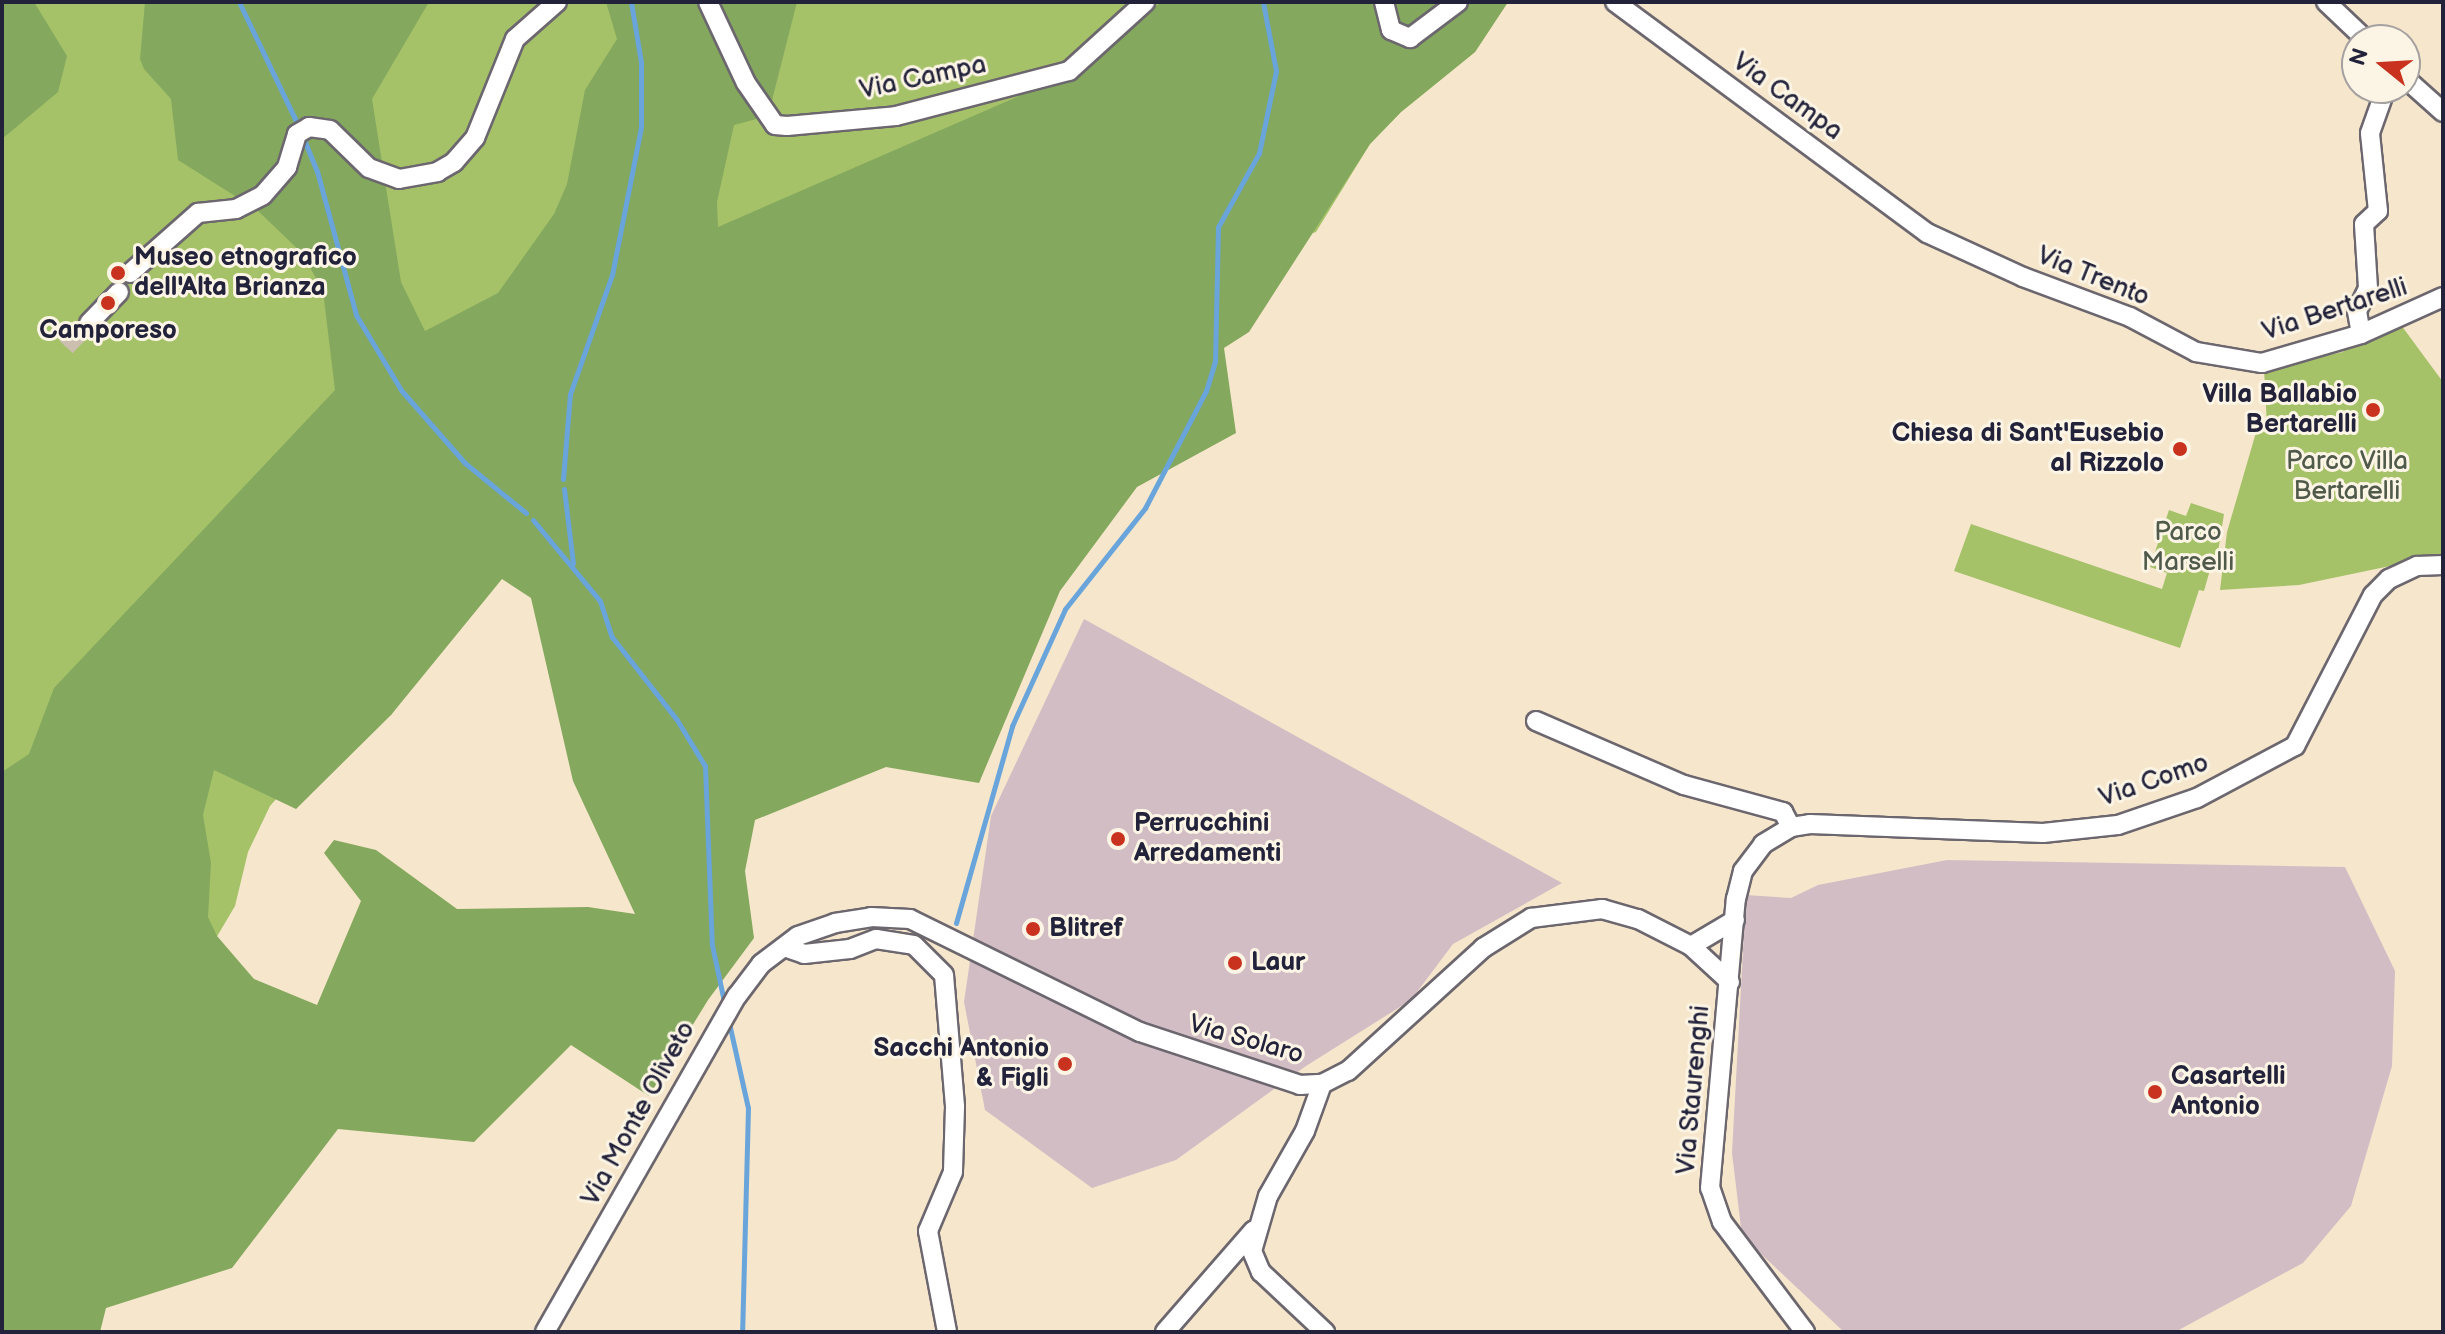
<!DOCTYPE html>
<html>
<head>
<meta charset="utf-8">
<style>
  body { margin:0 }
  #map { position:relative; width:2445px; height:1334px; overflow:hidden; background:#f6e6cc; font-family:"Balsamiq Sans",sans-serif }
  div>[style] { position:absolute }
  .industrial>* { inset:0; background:#d2bdc5 }
  .green>* { inset:0; background:#a5c269 }
  .forest>* { inset:0; background:#84a85d }
  .stream>* { height:5px; margin:-2.5px; padding:0 2.5px; transform-origin:2.5px; border-radius:2.5px; background:#69a5da }
  .street-tunnel>* { height:18px; margin-top:-9px; transform-origin:0; background:repeating-linear-gradient(90deg,#ccbfaf 0 18px,transparent 0 27px) }
  .roads { filter:drop-shadow(2px 0 #6c676e) drop-shadow(-2px 0 #6c676e) drop-shadow(0 2px #6c676e) drop-shadow(0 -2px #6c676e) }
  .street>* { height:18px; margin:-9px; padding:0 9px; transform-origin:9px; border-radius:9px; background:#fff }
  .dots>* { width:22px; height:22px; translate:-50% -50%; box-sizing:border-box; border:4px solid #fcf5e5; border-radius:50% }
  span { translate:-50% -50%; white-space:nowrap; text-align:center; line-height:1.15; -webkit-text-stroke:6px #fcf5e5; paint-order:stroke }
  .street-label { font-size:26px; color:#22223b }
  .poi-label { font-size:26px; color:#22223b; font-weight:700 }
  .left { translate:0 -50%; text-align:left }
  .right { translate:-100% -50%; text-align:right }
  .park-label { font-size:26px; color:#505a4b }
  .frame { position:absolute; inset:0; border:4px solid #22223b; pointer-events:none }
  .north { position:absolute; left:2341px; top:24px; width:80px; height:80px; box-sizing:border-box; background:#fcf5e5; border:2px solid #a5a1a1; border-radius:50%; rotate:288deg; font-size:22px; font-weight:700; line-height:32px; text-align:center; color:#22223b }
  .north::after { content:''; display:block; margin:auto; width:28px; height:36px; background:#c8321e; clip-path:polygon(50% 0,100% 100%,50% 72%,0 100%) }
</style>
</head>
<body>
<div id="map">
  <div class="industrial">
    <i style="clip-path:polygon(1084px 619px,1562px 883px,1453px 944px,1411px 1000px,1306px 1066px,1176px 1160px,1092px 1188px,985px 1110px,964px 1002px,991px 816px)"></i>
    <i style="clip-path:polygon(1947px 860px,2345px 867px,2395px 971px,2392px 1066px,2351px 1206px,2303px 1263px,2175px 1332px,1844px 1332px,1742px 1236px,1732px 1153px,1746px 895px,1791px 898px,1818px 885px)"></i>
  </div>
  <div class="green">
    <i style="clip-path:polygon(2px 2px,1508px 2px,1475px 52px,1401px 112px,1370px 144px,1316px 232px,542px 488px,391px 715px,293px 780px,270px 806px,248px 852px,235px 906px,212px 945px,2px 1028px)"></i>
    <i style="clip-path:polygon(2401px 325px,2443px 382px,2443px 555px,2299px 585px,2220px 590px,2227px 532px,2257px 429px,2267px 426px,2264px 369px,2343px 352px,2348px 344px)"></i>
    <i style="clip-path:polygon(2191px 503px,2224px 514px,2215px 571px,2210px 570px,2204px 591px,2199px 590px,2180px 648px,1954px 571px,1971px 524px,2162px 589px,2167px 573px,2150px 567px,2169px 510px,2186px 516px)"></i>
  </div>
  <div class="forest">
    <i style="clip-path:polygon(2px 2px,34px 2px,67px 56px,58px 92px,2px 139px)"></i>
    <i style="clip-path:polygon(evenodd,145px 2px,429px 2px,372px 99px,401px 282px,425px 331px,498px 293px,554px 214px,567px 184px,585px 90px,617px 39px,606px 2px,797px 2px,768px 116px,734px 125px,717px 202px,718px 227px,1035px 89px,1162px 2px,1508px 2px,1475px 52px,1401px 112px,1370px 144px,1249px 332px,1224px 348px,1236px 433px,1137px 487px,1060px 591px,979px 783px,886px 767px,755px 820px,745px 871px,754px 938px,708px 1000px,649px 1096px,571px 1045px,474px 1142px,338px 1129px,232px 1268px,106px 1308px,100px 1332px,2px 1332px,2px 772px,29px 754px,54px 688px,335px 390px,323px 291px,302px 253px,257px 210px,178px 160px,171px 99px,144px 69px,140px 59px,145px 2px,502px 579px,531px 598px,573px 781px,635px 914px,588px 907px,457px 909px,376px 850px,334px 840px,324px 853px,361px 901px,317px 1005px,254px 979px,217px 936px,208px 917px,211px 863px,203px 815px,214px 770px,296px 809px,391px 715px,502px 579px)"></i>
  </div>
  <div class="stream">
    <i style="left:239px;top:2px;width:139px;rotate:64.4deg"></i>
    <i style="left:303px;top:137px;width:37px;rotate:68deg"></i>
    <i style="left:317px;top:171px;width:149px;rotate:74.8deg"></i>
    <i style="left:356px;top:315px;width:87px;rotate:59deg"></i>
    <i style="left:401px;top:390px;width:97px;rotate:48.8deg"></i>
    <i style="left:465px;top:463px;width:79px;rotate:39.3deg"></i>
    <i style="left:563px;top:479px;width:85px;rotate:-85.3deg"></i>
    <i style="left:570px;top:394px;width:126px;rotate:-70.6deg"></i>
    <i style="left:612px;top:275px;width:151px;rotate:-78.9deg"></i>
    <i style="left:641px;top:127px;width:65px;rotate:-90deg"></i>
    <i style="left:641px;top:62px;width:61px;rotate:-99.5deg"></i>
    <i style="left:564px;top:489px;width:75px;rotate:83.1deg"></i>
    <i style="left:533px;top:520px;width:105px;rotate:50.4deg"></i>
    <i style="left:600px;top:601px;width:38px;rotate:72deg"></i>
    <i style="left:612px;top:637px;width:105px;rotate:51.9deg"></i>
    <i style="left:677px;top:720px;width:54px;rotate:58.7deg"></i>
    <i style="left:705px;top:766px;width:179px;rotate:87.8deg"></i>
    <i style="left:712px;top:945px;width:62px;rotate:78deg"></i>
    <i style="left:956px;top:923px;width:205px;rotate:-74.1deg"></i>
    <i style="left:1012px;top:726px;width:128px;rotate:-65.6deg"></i>
    <i style="left:1065px;top:609px;width:129px;rotate:-51.6deg"></i>
    <i style="left:1145px;top:508px;width:132px;rotate:-62.5deg"></i>
    <i style="left:1206px;top:391px;width:31px;rotate:-73deg"></i>
    <i style="left:1215px;top:361px;width:134px;rotate:-88.7deg"></i>
    <i style="left:1218px;top:227px;width:85px;rotate:-61deg"></i>
    <i style="left:1259px;top:153px;width:84px;rotate:-78.3deg"></i>
    <i style="left:1276px;top:71px;width:70px;rotate:-100.7deg"></i>
    <i style="left:729px;top:1023px;width:87px;rotate:77.4deg"></i>
    <i style="left:748px;top:1108px;width:224px;rotate:91.5deg"></i>
  </div>
  <div class="street-tunnel">
    <i style="left:66px;top:347px;width:33px;rotate:-46deg"></i>
  </div>
  <div class="roads">
    <div class="street">
      <i style="left:708px;top:2px;width:89px;rotate:64.9deg"></i>
      <i style="left:746px;top:83px;width:51px;rotate:55.4deg"></i>
      <i style="left:775px;top:125px;width:12px;rotate:5deg"></i>
      <i style="left:787px;top:126px;width:109px;rotate:-5.2deg"></i>
      <i style="left:896px;top:116px;width:179px;rotate:-14.6deg"></i>
      <i style="left:1069px;top:71px;width:103px;rotate:-42.2deg"></i>
      <i style="left:1384px;top:2px;width:29px;rotate:76deg"></i>
      <i style="left:1391px;top:30px;width:21px;rotate:23deg"></i>
      <i style="left:1410px;top:38px;width:60px;rotate:-36.9deg"></i>
      <i style="left:1615px;top:2px;width:388px;rotate:36.5deg"></i>
      <i style="left:1927px;top:233px;width:106px;rotate:24.6deg"></i>
      <i style="left:2023px;top:277px;width:114px;rotate:20.5deg"></i>
      <i style="left:2130px;top:317px;width:75px;rotate:27.9deg"></i>
      <i style="left:2196px;top:352px;width:67px;rotate:9.5deg"></i>
      <i style="left:2262px;top:363px;width:103px;rotate:-16.3deg"></i>
      <i style="left:2361px;top:334px;width:90px;rotate:-24.3deg"></i>
      <i style="left:2326px;top:2px;width:55px;rotate:43.5deg"></i>
      <i style="left:2405px;top:78px;width:51px;rotate:41.8deg"></i>
      <i style="left:130px;top:273px;width:91px;rotate:-41.4deg"></i>
      <i style="left:198px;top:213px;width:38px;rotate:-6deg"></i>
      <i style="left:236px;top:209px;width:30px;rotate:-27deg"></i>
      <i style="left:263px;top:195px;width:37px;rotate:-49deg"></i>
      <i style="left:287px;top:167px;width:34px;rotate:-73deg"></i>
      <i style="left:297px;top:134px;width:14px;rotate:-30deg"></i>
      <i style="left:309px;top:127px;width:21px;rotate:8deg"></i>
      <i style="left:330px;top:130px;width:54px;rotate:44.3deg"></i>
      <i style="left:369px;top:168px;width:32px;rotate:20deg"></i>
      <i style="left:399px;top:179px;width:39px;rotate:-10deg"></i>
      <i style="left:437px;top:172px;width:20px;rotate:-30deg"></i>
      <i style="left:454px;top:162px;width:32px;rotate:-49deg"></i>
      <i style="left:475px;top:138px;width:107px;rotate:-68deg"></i>
      <i style="left:515px;top:39px;width:56px;rotate:-41.4deg"></i>
      <i style="left:89px;top:323px;width:43px;rotate:-45.9deg"></i>
      <i style="left:2361px;top:334px;width:23px;rotate:-100deg"></i>
      <i style="left:2357px;top:311px;width:25px;rotate:-64deg"></i>
      <i style="left:2368px;top:288px;width:64px;rotate:-93.6deg"></i>
      <i style="left:2364px;top:224px;width:19px;rotate:-43deg"></i>
      <i style="left:2378px;top:211px;width:78px;rotate:-95.9deg"></i>
      <i style="left:2370px;top:133px;width:48px;rotate:-70.4deg"></i>
      <i style="left:1536px;top:721px;width:161px;rotate:23.4deg"></i>
      <i style="left:1684px;top:785px;width:103px;rotate:15.3deg"></i>
      <i style="left:1783px;top:812px;width:17px;rotate:62deg"></i>
      <i style="left:784px;top:947px;width:21px;rotate:19deg"></i>
      <i style="left:804px;top:954px;width:46px;rotate:-6.2deg"></i>
      <i style="left:850px;top:949px;width:28px;rotate:-21deg"></i>
      <i style="left:876px;top:939px;width:38px;rotate:9deg"></i>
      <i style="left:914px;top:945px;width:42px;rotate:45deg"></i>
      <i style="left:944px;top:975px;width:132px;rotate:85.2deg"></i>
      <i style="left:955px;top:1107px;width:65px;rotate:91.8deg"></i>
      <i style="left:953px;top:1172px;width:64px;rotate:113deg"></i>
      <i style="left:928px;top:1231px;width:103px;rotate:79.3deg"></i>
      <i style="left:1730px;top:982px;width:53px;rotate:-137.3deg"></i>
      <i style="left:1691px;top:946px;width:51px;rotate:-30.6deg"></i>
      <i style="left:1322px;top:1084px;width:50px;rotate:109.9deg"></i>
      <i style="left:1305px;top:1131px;width:75px;rotate:119.6deg"></i>
      <i style="left:1268px;top:1196px;width:57px;rotate:106.2deg"></i>
      <i style="left:1252px;top:1251px;width:23px;rotate:67deg"></i>
      <i style="left:1261px;top:1272px;width:88px;rotate:43.2deg"></i>
      <i style="left:545px;top:1332px;width:387px;rotate:-60.3deg"></i>
      <i style="left:737px;top:996px;width:40px;rotate:-53deg"></i>
      <i style="left:761px;top:964px;width:46px;rotate:-37.1deg"></i>
      <i style="left:798px;top:936px;width:39px;rotate:-19deg"></i>
      <i style="left:835px;top:923px;width:36px;rotate:-9deg"></i>
      <i style="left:871px;top:917px;width:39px;rotate:3deg"></i>
      <i style="left:910px;top:919px;width:256px;rotate:26.2deg"></i>
      <i style="left:1140px;top:1032px;width:169px;rotate:18.3deg"></i>
      <i style="left:1300px;top:1085px;width:22px;rotate:-3deg"></i>
      <i style="left:1322px;top:1084px;width:29px;rotate:-27deg"></i>
      <i style="left:1348px;top:1071px;width:183px;rotate:-42.3deg"></i>
      <i style="left:1483px;top:948px;width:57px;rotate:-32deg"></i>
      <i style="left:1531px;top:918px;width:72px;rotate:-7.2deg"></i>
      <i style="left:1602px;top:909px;width:37px;rotate:16deg"></i>
      <i style="left:1638px;top:919px;width:59px;rotate:27deg"></i>
      <i style="left:1165px;top:1332px;width:135px;rotate:-48.9deg"></i>
      <i style="left:1805px;top:1332px;width:138px;rotate:-127deg"></i>
      <i style="left:1722px;top:1222px;width:36px;rotate:-109deg"></i>
      <i style="left:1710px;top:1188px;width:290px;rotate:-84.9deg"></i>
      <i style="left:1736px;top:899px;width:29px;rotate:-76deg"></i>
      <i style="left:1743px;top:871px;width:34px;rotate:-53deg"></i>
      <i style="left:1763px;top:844px;width:33px;rotate:-31deg"></i>
      <i style="left:1791px;top:827px;width:19px;rotate:-9deg"></i>
      <i style="left:1810px;top:824px;width:233px;rotate:2.2deg"></i>
      <i style="left:2043px;top:833px;width:75px;rotate:-6.1deg"></i>
      <i style="left:2118px;top:825px;width:83px;rotate:-18.9deg"></i>
      <i style="left:2197px;top:798px;width:111px;rotate:-28deg"></i>
      <i style="left:2295px;top:746px;width:170px;rotate:-62.7deg"></i>
      <i style="left:2373px;top:595px;width:23px;rotate:-45deg"></i>
      <i style="left:2389px;top:579px;width:31px;rotate:-25deg"></i>
      <i style="left:2417px;top:566px;width:26px;rotate:-2deg"></i>
    </div>
  </div>
  <div class="dots">
    <i style="left:118px;top:273px;background:#c8321e"></i>
    <i style="left:108px;top:303px;background:#c8321e"></i>
    <i style="left:2373px;top:410px;background:#c8321e"></i>
    <i style="left:2180px;top:449px;background:#c8321e"></i>
    <i style="left:1118px;top:839px;background:#c8321e"></i>
    <i style="left:1033px;top:929px;background:#c8321e"></i>
    <i style="left:1235px;top:963px;background:#c8321e"></i>
    <i style="left:1065px;top:1064px;background:#c8321e"></i>
    <i style="left:2155px;top:1092px;background:#c8321e"></i>
  </div>
  <div class="street-label">
    <span style="left:923px;top:78px;rotate:-12deg">Via Campa</span>
    <span style="left:1787px;top:97px;rotate:36deg">Via Campa</span>
    <span style="left:2093px;top:277px;rotate:22deg">Via Trento</span>
    <span style="left:2335px;top:310px;rotate:-18deg">Via Bertarelli</span>
    <span style="left:2154px;top:781px;rotate:-19deg">Via Como</span>
    <span style="left:1246px;top:1040px;rotate:16deg">Via Solaro</span>
    <span style="left:1694px;top:1090px;rotate:-85deg">Via Staurenghi</span>
    <span style="left:639px;top:1114px;rotate:-61deg">Via Monte Oliveto</span>
  </div>
  <div class="poi-label">
    <span class="left" style="left:134px;top:273px">Museo etnografico<br>dell'Alta Brianza</span>
    <span style="left:108px;top:331px">Camporeso</span>
    <span class="right" style="left:2357px;top:410px">Villa Ballabio<br>Bertarelli</span>
    <span class="right" style="left:2164px;top:449px">Chiesa di Sant'Eusebio<br>al Rizzolo</span>
    <span class="left" style="left:1134px;top:839px">Perrucchini<br>Arredamenti</span>
    <span class="left" style="left:1049px;top:929px">Blitref</span>
    <span class="left" style="left:1251px;top:963px">Laur</span>
    <span class="right" style="left:1049px;top:1064px">Sacchi Antonio<br>&amp; Figli</span>
    <span class="left" style="left:2171px;top:1092px">Casartelli<br>Antonio</span>
  </div>
  <div class="park-label">
    <span style="left:2347px;top:477px">Parco Villa<br>Bertarelli</span>
    <span style="left:2188px;top:548px">Parco<br>Marselli</span>
  </div>
  <div class="frame"></div>
  <div class="north">N</div>
</div>
</body>
</html>
